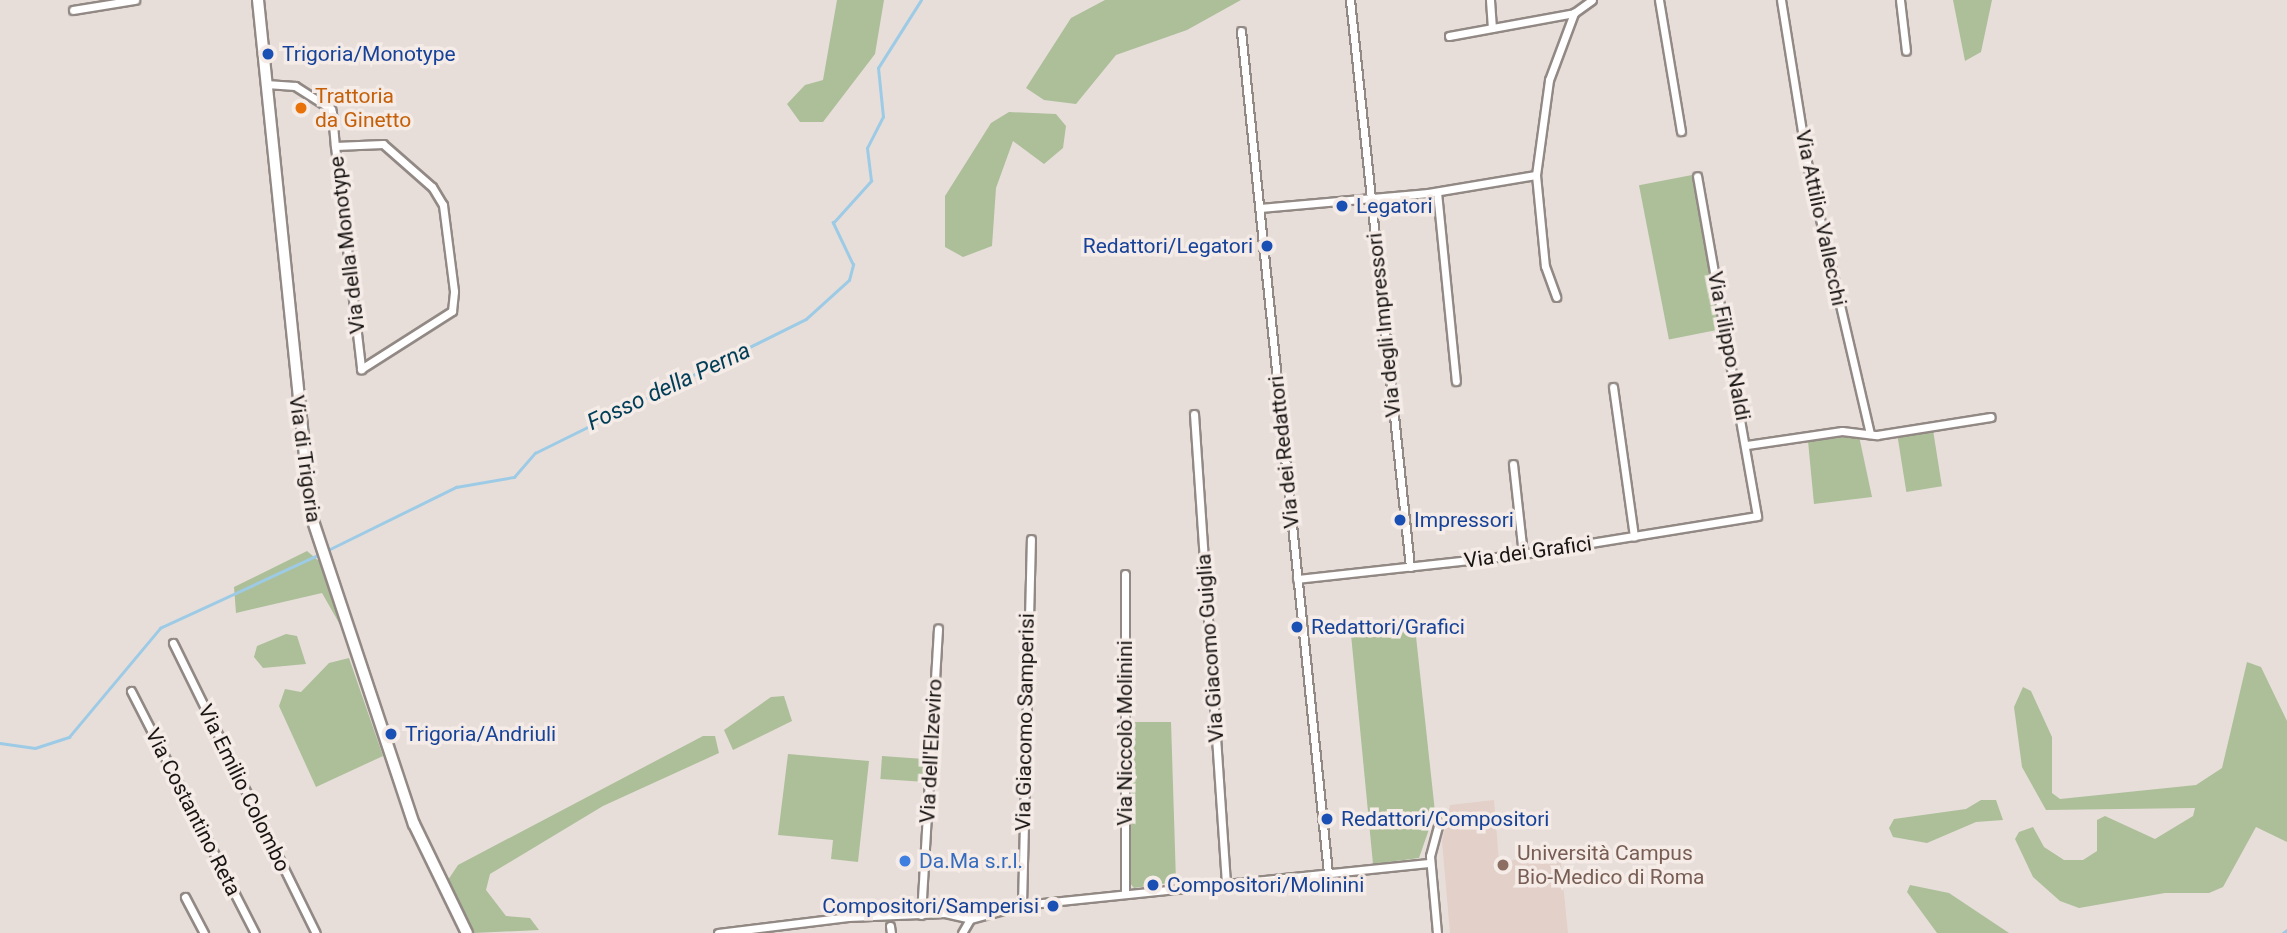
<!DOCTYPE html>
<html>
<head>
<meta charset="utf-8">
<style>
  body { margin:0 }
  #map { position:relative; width:2287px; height:933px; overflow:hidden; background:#e7deda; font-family:Roboto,sans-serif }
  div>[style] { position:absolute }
  .built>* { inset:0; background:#e2d0c9 }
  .green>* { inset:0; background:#acbf99; transform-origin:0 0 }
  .stream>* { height:2.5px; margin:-1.25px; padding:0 1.25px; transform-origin:1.25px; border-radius:1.25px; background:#9dcbe6 }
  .roads { filter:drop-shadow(2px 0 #928985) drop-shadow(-2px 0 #928985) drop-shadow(0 2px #928985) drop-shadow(0 -2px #928985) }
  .street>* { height:7px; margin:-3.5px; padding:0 3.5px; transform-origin:3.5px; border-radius:3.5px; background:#fff }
  .secondary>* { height:10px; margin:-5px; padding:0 5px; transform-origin:5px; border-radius:5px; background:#fff }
  .dots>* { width:19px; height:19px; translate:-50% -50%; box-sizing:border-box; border:4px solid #f5ebe7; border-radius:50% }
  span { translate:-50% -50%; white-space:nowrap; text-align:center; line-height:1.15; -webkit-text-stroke:7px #f5ebe7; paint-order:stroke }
  .transit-label { font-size:21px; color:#164399 }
  .left { translate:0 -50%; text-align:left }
  .right { translate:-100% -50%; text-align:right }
  .food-label { font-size:21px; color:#c56008 }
  .street-label { font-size:21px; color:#181513 }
  .education-label { font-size:21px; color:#785e54 }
  .shop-label { font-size:21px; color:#366cbe }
  .water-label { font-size:23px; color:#003e58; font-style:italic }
</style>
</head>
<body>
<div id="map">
  <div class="built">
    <i style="clip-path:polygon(1494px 800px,1499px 862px,1560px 854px,1568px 933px,1450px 933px,1442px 841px,1450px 805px)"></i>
  </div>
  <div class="green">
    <i style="clip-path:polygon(837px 0,884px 0,875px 54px,823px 122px,800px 122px,787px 104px,805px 85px,823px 80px)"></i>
    <i style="clip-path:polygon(1105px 0,1241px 0,1187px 30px,1116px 55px,1076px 104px,1044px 100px,1026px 88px,1071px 18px)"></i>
    <i style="clip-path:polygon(1953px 0,1992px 0,1981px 52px,1965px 61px)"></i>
    <i style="clip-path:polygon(1009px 112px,1056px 114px,1066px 126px,1063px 148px,1044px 164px,1013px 141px,996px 188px,992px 246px,963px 257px,945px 247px,945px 196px,991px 123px)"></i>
    <i style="left:1692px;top:175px;width:157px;height:54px;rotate:79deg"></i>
    <i style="left:1933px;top:430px;width:57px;height:36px;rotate:81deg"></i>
    <i style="clip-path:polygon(1859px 436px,1872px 497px,1814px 504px,1808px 441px)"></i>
    <i style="clip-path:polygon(307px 551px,320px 562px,343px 630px,322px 593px,236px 613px,234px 587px)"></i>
    <i style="clip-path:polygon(1414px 618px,1435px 812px,1419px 858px,1373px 864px,1350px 624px)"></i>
    <i style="clip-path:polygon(286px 634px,297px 636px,306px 664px,263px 668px,254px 657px,257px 646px)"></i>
    <i style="clip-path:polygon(349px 658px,383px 756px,316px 787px,279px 706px,285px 689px,301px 692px,329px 663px)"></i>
    <i style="clip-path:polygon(2247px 662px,2261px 667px,2287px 721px,2287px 842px,2256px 827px,2223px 887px,2209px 893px,2165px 893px,2079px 908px,2060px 901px,2033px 877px,2015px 839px,2019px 832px,2033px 827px,2044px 847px,2064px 860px,2083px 860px,2097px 851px,2097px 820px,2105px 816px,2155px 839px,2193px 816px,2195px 808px,2046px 810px,2022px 767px,2014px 707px,2023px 687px,2031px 691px,2052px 737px,2052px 793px,2060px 799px,2196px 785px,2222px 768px)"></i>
    <i style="clip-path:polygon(784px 696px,792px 721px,733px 750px,724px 730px,771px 697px)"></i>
    <i style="clip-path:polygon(1130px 722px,1171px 722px,1176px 882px,1134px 888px,1129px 882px)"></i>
    <i style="clip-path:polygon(703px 736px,715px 736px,719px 753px,603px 806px,490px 874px,486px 890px,506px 916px,530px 918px,539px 930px,474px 933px,446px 883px,458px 865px)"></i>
    <i style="clip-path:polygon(788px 754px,869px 761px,858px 862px,831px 859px,833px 840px,778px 835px)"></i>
    <i style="left:882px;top:756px;width:42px;height:23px;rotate:4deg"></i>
    <i style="clip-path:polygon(1981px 800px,1996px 800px,2003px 820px,1976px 822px,1927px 843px,1893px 837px,1889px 828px,1894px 819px,1966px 809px)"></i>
    <i style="clip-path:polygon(1910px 885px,1949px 893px,2009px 933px,1937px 933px,1907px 892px)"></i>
  </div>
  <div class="stream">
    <i style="left:328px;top:550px;width:143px;rotate:-26.2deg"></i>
    <i style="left:456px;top:487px;width:59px;rotate:-9.8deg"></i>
    <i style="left:514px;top:477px;width:32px;rotate:-49deg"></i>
    <i style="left:535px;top:453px;width:302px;rotate:-26.3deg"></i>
    <i style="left:806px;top:319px;width:58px;rotate:-42.2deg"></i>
    <i style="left:849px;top:280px;width:16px;rotate:-75deg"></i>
    <i style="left:853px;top:265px;width:47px;rotate:-115.5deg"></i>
    <i style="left:833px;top:223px;width:57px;rotate:-47.9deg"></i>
    <i style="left:871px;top:181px;width:33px;rotate:-97deg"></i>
    <i style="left:867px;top:148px;width:35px;rotate:-63deg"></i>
    <i style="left:883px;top:117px;width:49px;rotate:-95.8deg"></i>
    <i style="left:878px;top:68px;width:80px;rotate:-57.7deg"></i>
    <i style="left:0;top:743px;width:35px;rotate:8deg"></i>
    <i style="left:35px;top:748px;width:36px;rotate:-18deg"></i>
    <i style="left:69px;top:737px;width:142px;rotate:-50.1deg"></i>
    <i style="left:160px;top:628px;width:179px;rotate:-24.8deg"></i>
    <i style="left:2283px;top:933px;width:5px;rotate:-37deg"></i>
  </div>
  <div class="roads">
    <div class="street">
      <i style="left:1350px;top:0;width:570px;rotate:83.96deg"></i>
      <i style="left:1490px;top:0;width:28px;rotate:86deg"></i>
      <i style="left:1659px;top:0;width:133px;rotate:80.5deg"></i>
      <i style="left:1781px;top:0;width:165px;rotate:80.9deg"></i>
      <i style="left:1807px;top:163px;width:278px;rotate:76.9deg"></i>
      <i style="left:1900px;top:0;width:51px;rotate:83.3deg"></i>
      <i style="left:73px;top:10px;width:63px;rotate:-9.2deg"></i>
      <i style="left:1241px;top:31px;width:846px;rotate:84.1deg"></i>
      <i style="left:1449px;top:36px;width:127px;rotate:-10.4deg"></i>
      <i style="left:266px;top:84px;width:29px;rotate:4deg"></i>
      <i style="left:295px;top:86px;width:43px;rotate:32.6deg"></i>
      <i style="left:331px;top:109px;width:4px;rotate:76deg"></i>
      <i style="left:332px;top:113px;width:33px;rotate:85deg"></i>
      <i style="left:335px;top:146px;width:225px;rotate:83.3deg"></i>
      <i style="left:361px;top:369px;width:108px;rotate:-32.5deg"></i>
      <i style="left:452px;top:311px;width:20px;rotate:-84deg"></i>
      <i style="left:454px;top:291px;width:87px;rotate:-97.3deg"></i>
      <i style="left:443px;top:205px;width:21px;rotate:-121deg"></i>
      <i style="left:432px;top:187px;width:65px;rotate:-138.7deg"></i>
      <i style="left:383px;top:144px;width:48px;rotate:177.6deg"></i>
      <i style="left:1536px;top:175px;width:91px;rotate:84.4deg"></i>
      <i style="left:1545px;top:266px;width:33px;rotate:70deg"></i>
      <i style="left:1437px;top:192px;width:190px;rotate:84.3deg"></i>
      <i style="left:1260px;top:208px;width:169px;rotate:-5.1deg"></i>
      <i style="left:1428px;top:193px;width:109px;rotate:-9.5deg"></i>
      <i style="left:1536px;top:175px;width:96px;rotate:-82.2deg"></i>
      <i style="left:1549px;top:80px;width:72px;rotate:-69.5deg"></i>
      <i style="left:1574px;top:13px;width:22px;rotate:-36deg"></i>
      <i style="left:1613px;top:387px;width:151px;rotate:82deg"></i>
      <i style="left:1194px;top:414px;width:470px;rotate:86.1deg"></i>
      <i style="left:1747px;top:445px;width:96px;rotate:-8.4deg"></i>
      <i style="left:1842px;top:431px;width:35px;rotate:7deg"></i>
      <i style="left:1877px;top:435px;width:115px;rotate:-9deg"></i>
      <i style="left:1513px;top:464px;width:91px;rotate:83.7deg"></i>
      <i style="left:1125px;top:574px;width:319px;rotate:90deg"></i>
      <i style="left:1297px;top:579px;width:227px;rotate:-6.3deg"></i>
      <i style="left:1523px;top:554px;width:237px;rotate:-9.2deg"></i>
      <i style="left:1757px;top:516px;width:345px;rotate:-100deg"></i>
      <i style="left:173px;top:643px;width:323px;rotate:63.8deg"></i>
      <i style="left:131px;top:691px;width:272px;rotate:62.9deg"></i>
      <i style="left:185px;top:897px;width:41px;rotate:62.2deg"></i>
      <i style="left:1022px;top:905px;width:366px;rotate:-88.6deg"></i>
      <i style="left:921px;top:915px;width:287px;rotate:-86.6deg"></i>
      <i style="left:890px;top:926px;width:7px;rotate:82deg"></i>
      <i style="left:718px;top:933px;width:131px;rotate:-7deg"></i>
      <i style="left:848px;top:917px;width:97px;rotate:-2.4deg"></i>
      <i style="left:945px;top:913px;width:26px;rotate:13deg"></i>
      <i style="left:970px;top:919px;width:54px;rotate:-15.1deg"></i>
      <i style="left:1022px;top:905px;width:410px;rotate:-5.9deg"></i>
      <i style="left:962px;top:933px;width:16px;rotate:-60deg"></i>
      <i style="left:1437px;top:933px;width:77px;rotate:-95.2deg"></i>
      <i style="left:1430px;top:856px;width:35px;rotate:-75deg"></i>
    </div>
    <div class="secondary">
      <i style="left:258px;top:0;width:518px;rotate:84.12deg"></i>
      <i style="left:311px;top:515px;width:326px;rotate:71.6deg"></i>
      <i style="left:414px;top:824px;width:121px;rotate:64.1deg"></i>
    </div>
  </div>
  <div class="dots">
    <i style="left:268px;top:54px;background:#1a4fb4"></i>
    <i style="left:301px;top:108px;background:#e8710a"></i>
    <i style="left:1342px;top:206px;background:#1a4fb4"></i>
    <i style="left:1267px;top:246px;background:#1a4fb4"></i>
    <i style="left:1400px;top:520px;background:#1a4fb4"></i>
    <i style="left:1297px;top:627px;background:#1a4fb4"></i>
    <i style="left:391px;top:734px;background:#1a4fb4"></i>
    <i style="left:1327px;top:819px;background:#1a4fb4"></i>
    <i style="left:905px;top:861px;background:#3f7fe0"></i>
    <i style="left:1503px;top:865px;background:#8d6e63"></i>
    <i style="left:1153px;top:885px;background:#1a4fb4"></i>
    <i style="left:1053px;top:906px;background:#1a4fb4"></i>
  </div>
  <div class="transit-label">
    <span class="left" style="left:282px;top:54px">Trigoria/Monotype</span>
    <span class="left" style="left:1356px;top:206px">Legatori</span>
    <span class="right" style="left:1253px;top:246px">Redattori/Legatori</span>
    <span class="left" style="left:1414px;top:520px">Impressori</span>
    <span class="left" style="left:1311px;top:627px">Redattori/Grafici</span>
    <span class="left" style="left:405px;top:734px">Trigoria/Andriuli</span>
    <span class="left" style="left:1341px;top:819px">Redattori/Compositori</span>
    <span class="left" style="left:1167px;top:885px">Compositori/Molinini</span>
    <span class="right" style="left:1039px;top:906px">Compositori/Samperisi</span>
  </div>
  <div class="food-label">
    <span class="left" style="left:315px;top:108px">Trattoria<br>da Ginetto</span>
  </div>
  <div class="street-label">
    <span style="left:1821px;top:218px;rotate:78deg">Via Attilio Vallecchi</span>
    <span style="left:347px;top:245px;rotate:-97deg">Via della Monotype</span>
    <span style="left:1384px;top:325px;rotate:-96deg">Via degli Impressori</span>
    <span style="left:1729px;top:346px;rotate:79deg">Via Filippo Naldi</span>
    <span style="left:1284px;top:452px;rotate:-96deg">Via dei Redattori</span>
    <span style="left:305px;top:459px;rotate:82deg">Via di Trigoria</span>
    <span style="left:1528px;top:552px;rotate:-8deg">Via dei Grafici</span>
    <span style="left:1210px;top:648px;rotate:-94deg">Via Giacomo Guiglia</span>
    <span style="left:1025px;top:722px;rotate:-89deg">Via Giacomo Samperisi</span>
    <span style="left:1125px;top:733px;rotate:-90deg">Via Niccolò Molinini</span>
    <span style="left:931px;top:751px;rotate:-87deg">Via dell'Elzeviro</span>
    <span style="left:244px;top:788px;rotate:64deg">Via Emilio Colombo</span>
    <span style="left:193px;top:812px;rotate:63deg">Via Costantino Reta</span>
  </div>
  <div class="education-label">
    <span class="left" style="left:1517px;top:865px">Università Campus<br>Bio-Medico di Roma</span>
  </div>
  <div class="shop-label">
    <span class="left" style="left:919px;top:861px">Da.Ma s.r.l.</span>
  </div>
  <div class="water-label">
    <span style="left:669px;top:387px;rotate:-25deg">Fosso della Perna</span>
  </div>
</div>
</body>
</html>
